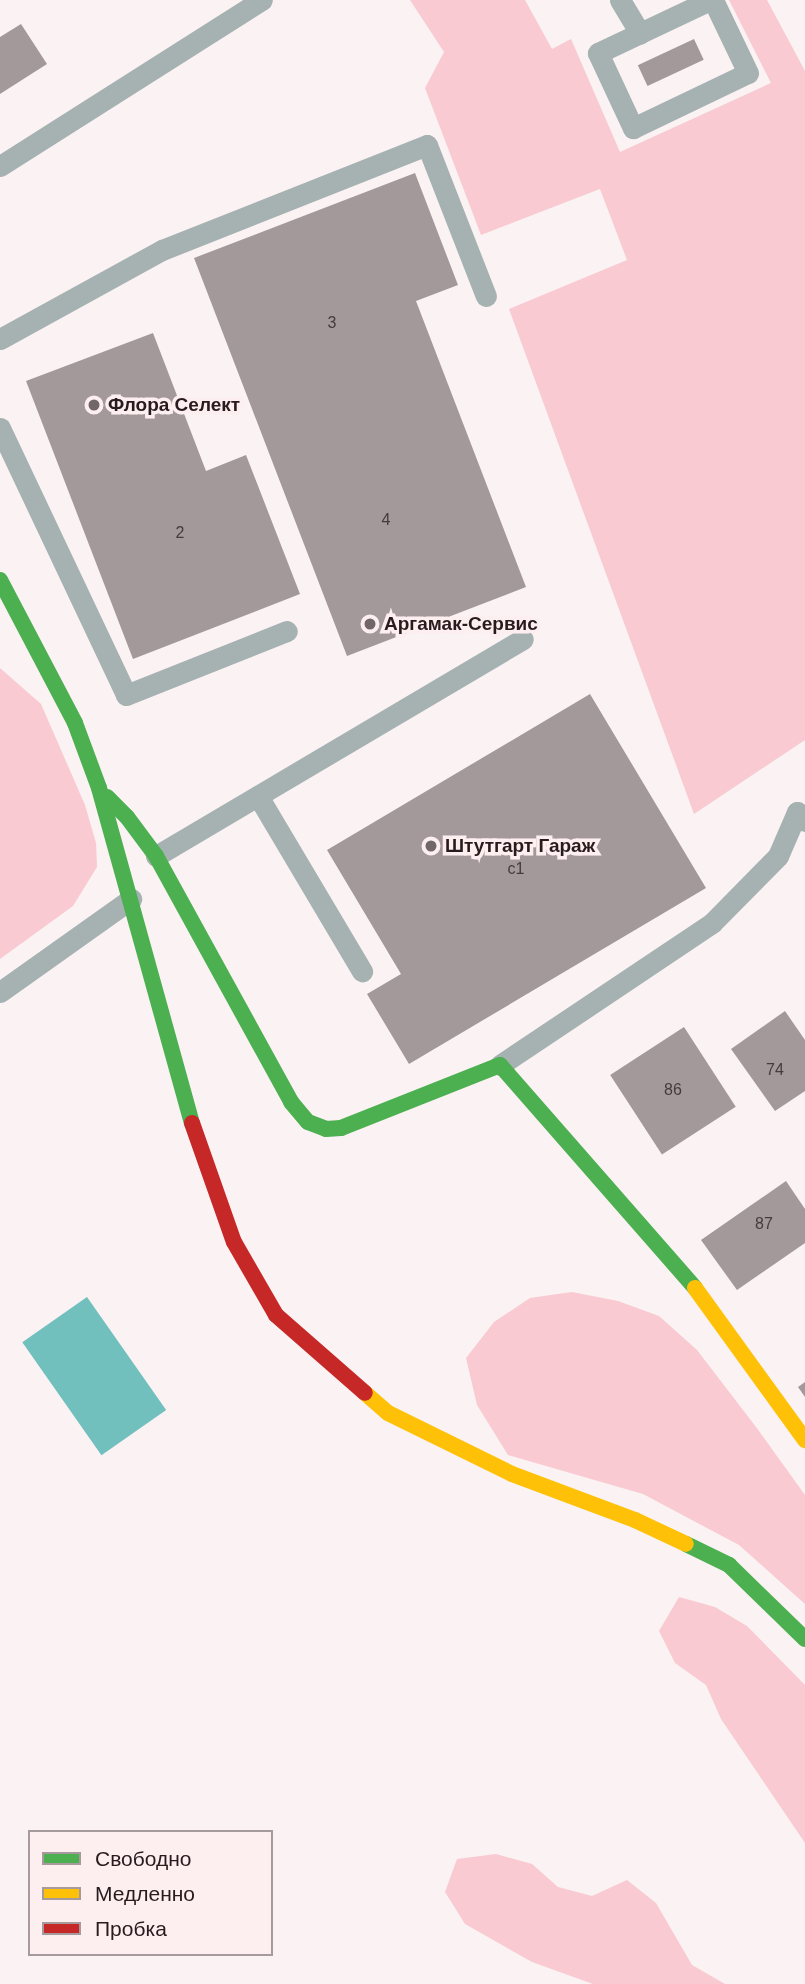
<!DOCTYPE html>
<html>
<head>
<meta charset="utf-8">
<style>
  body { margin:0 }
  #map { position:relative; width:805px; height:1984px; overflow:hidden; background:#faf2f3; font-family:Arial,sans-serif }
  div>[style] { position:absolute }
  .green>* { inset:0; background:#f9cad1 }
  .water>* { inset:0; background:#71c0be; transform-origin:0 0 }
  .building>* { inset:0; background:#a3999a; transform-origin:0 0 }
  .lane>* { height:21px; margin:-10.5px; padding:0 10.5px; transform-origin:10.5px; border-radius:10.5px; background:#a6b1b1 }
  .fast>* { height:16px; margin:-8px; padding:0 8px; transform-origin:8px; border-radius:8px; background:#4caf50 }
  .slow>* { height:16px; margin:-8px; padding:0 8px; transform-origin:8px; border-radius:8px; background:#ffc107 }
  .jam>* { height:16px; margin:-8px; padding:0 8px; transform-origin:8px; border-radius:8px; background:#c62828 }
  .dots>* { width:19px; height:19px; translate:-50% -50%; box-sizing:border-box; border:4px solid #fdeef0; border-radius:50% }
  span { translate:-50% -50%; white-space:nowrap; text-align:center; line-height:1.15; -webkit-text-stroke:7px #fdeef0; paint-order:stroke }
  .number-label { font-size:16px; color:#463a3c }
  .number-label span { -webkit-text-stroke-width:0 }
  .poi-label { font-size:19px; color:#271b1d; font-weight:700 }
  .left { translate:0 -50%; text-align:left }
  .legend { position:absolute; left:28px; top:1830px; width:245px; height:126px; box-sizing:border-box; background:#fdeef0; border:2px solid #a79a9c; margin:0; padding:9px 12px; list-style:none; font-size:21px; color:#271b1d }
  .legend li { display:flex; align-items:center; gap:14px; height:35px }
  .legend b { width:35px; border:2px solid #a79a9c }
</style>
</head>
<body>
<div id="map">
  <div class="green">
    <i style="clip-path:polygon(410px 0,525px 0,552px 49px,571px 39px,620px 152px,771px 83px,729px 0,767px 0,805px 71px,805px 740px,694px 814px,509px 309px,627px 260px,600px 189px,481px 235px,425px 88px,444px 52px)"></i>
    <i style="clip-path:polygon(0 668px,41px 704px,85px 805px,96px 843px,97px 867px,73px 906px,0 959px)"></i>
    <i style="clip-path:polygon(572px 1292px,618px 1301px,659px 1316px,697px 1350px,756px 1427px,805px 1495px,805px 1604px,739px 1545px,643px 1494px,508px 1455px,477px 1405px,466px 1358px,494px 1322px,530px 1298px)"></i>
    <i style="clip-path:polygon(679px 1597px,715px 1607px,747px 1626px,805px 1685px,805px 1843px,721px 1719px,706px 1685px,675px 1663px,659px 1631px)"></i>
    <i style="clip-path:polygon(496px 1854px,532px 1864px,558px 1887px,592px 1896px,627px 1880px,656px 1903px,692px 1965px,725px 1984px,593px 1984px,532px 1962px,465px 1924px,445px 1892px,457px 1859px)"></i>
  </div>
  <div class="water">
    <i style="left:87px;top:1297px;width:138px;height:79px;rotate:55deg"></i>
  </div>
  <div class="building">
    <i style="clip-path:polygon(21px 24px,47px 64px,0 94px,0 37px)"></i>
    <i style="left:694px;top:39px;width:23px;height:62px;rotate:65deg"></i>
    <i style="clip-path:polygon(415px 173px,458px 285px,416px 301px,526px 587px,347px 656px,194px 258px)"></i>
    <i style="clip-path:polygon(153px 333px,206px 471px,246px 455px,300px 594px,133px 659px,26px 381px)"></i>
    <i style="clip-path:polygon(590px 694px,706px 888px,409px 1064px,367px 994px,401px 974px,327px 850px)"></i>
    <i style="clip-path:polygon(785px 1011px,805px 1040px,805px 1091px,775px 1111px,731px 1049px)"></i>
    <i style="left:684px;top:1027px;width:95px;height:88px;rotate:57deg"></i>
    <i style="clip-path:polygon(786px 1181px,805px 1209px,805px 1243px,737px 1290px,701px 1240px)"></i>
    <i style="clip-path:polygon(805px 1382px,805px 1397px,798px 1387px)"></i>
  </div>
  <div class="lane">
    <i style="left:620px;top:0;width:39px;rotate:59deg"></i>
    <i style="left:710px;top:0;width:124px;rotate:154.7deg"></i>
    <i style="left:598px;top:53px;width:83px;rotate:65deg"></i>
    <i style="left:633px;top:128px;width:127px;rotate:-25.6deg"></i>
    <i style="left:748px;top:73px;width:81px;rotate:-115.6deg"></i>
    <i style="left:0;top:166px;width:310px;rotate:-32.4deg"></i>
    <i style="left:0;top:339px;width:185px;rotate:-28.8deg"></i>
    <i style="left:162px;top:250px;width:285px;rotate:-21.6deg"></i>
    <i style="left:427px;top:145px;width:162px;rotate:68.7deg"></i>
    <i style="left:0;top:428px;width:295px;rotate:64.7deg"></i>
    <i style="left:126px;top:695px;width:173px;rotate:-21.7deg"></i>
    <i style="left:258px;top:796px;width:204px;rotate:59.3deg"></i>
    <i style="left:156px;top:856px;width:426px;rotate:-30.6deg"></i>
    <i style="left:0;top:992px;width:161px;rotate:-35.4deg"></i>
    <i style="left:500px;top:1065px;width:255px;rotate:-33.8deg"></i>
    <i style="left:712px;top:923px;width:94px;rotate:-45.4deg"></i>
    <i style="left:778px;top:856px;width:48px;rotate:-66.6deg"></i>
    <i style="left:797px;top:812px;width:12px;rotate:48deg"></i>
  </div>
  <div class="fast">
    <i style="left:0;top:580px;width:161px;rotate:62.3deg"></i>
    <i style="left:75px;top:723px;width:69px;rotate:69.7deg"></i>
    <i style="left:99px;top:788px;width:348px;rotate:74.5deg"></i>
    <i style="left:107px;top:797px;width:28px;rotate:45deg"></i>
    <i style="left:127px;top:817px;width:49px;rotate:53.4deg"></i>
    <i style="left:156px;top:856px;width:281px;rotate:61.2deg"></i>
    <i style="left:291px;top:1102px;width:26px;rotate:50deg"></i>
    <i style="left:308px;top:1122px;width:19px;rotate:21deg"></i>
    <i style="left:326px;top:1129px;width:15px;rotate:-4deg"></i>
    <i style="left:341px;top:1128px;width:171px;rotate:-21.6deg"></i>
    <i style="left:500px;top:1065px;width:296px;rotate:48.8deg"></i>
    <i style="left:686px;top:1544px;width:48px;rotate:26deg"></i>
    <i style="left:729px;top:1565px;width:106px;rotate:44.2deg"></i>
  </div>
  <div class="slow">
    <i style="left:695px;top:1288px;width:188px;rotate:54.1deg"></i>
    <i style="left:365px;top:1393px;width:30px;rotate:41deg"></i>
    <i style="left:388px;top:1413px;width:138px;rotate:26.2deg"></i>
    <i style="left:512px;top:1474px;width:131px;rotate:20.5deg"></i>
    <i style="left:635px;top:1520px;width:56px;rotate:25.2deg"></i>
  </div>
  <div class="jam">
    <i style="left:192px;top:1123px;width:126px;rotate:70.6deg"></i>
    <i style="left:234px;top:1242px;width:84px;rotate:60.1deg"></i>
    <i style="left:276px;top:1315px;width:118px;rotate:41.2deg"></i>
  </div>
  <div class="dots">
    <i style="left:94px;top:405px;background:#716668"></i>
    <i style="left:370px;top:624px;background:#716668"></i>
    <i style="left:431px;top:846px;background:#716668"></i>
  </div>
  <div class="number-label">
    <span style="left:332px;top:323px">3</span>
    <span style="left:386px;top:520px">4</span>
    <span style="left:180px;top:533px">2</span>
    <span style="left:516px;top:869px">с1</span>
    <span style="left:775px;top:1070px">74</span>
    <span style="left:673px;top:1090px">86</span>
    <span style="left:764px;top:1224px">87</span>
  </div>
  <div class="poi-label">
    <span class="left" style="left:108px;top:405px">Флора Селект</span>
    <span class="left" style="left:384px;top:624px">Аргамак-Сервис</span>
    <span class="left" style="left:445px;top:846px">Штутгарт Гараж</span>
  </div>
  <ul class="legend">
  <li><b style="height:9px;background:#4caf50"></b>Свободно</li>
  <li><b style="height:9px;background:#ffc107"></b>Медленно</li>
  <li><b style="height:9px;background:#c62828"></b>Пробка</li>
  </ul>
</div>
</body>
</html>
